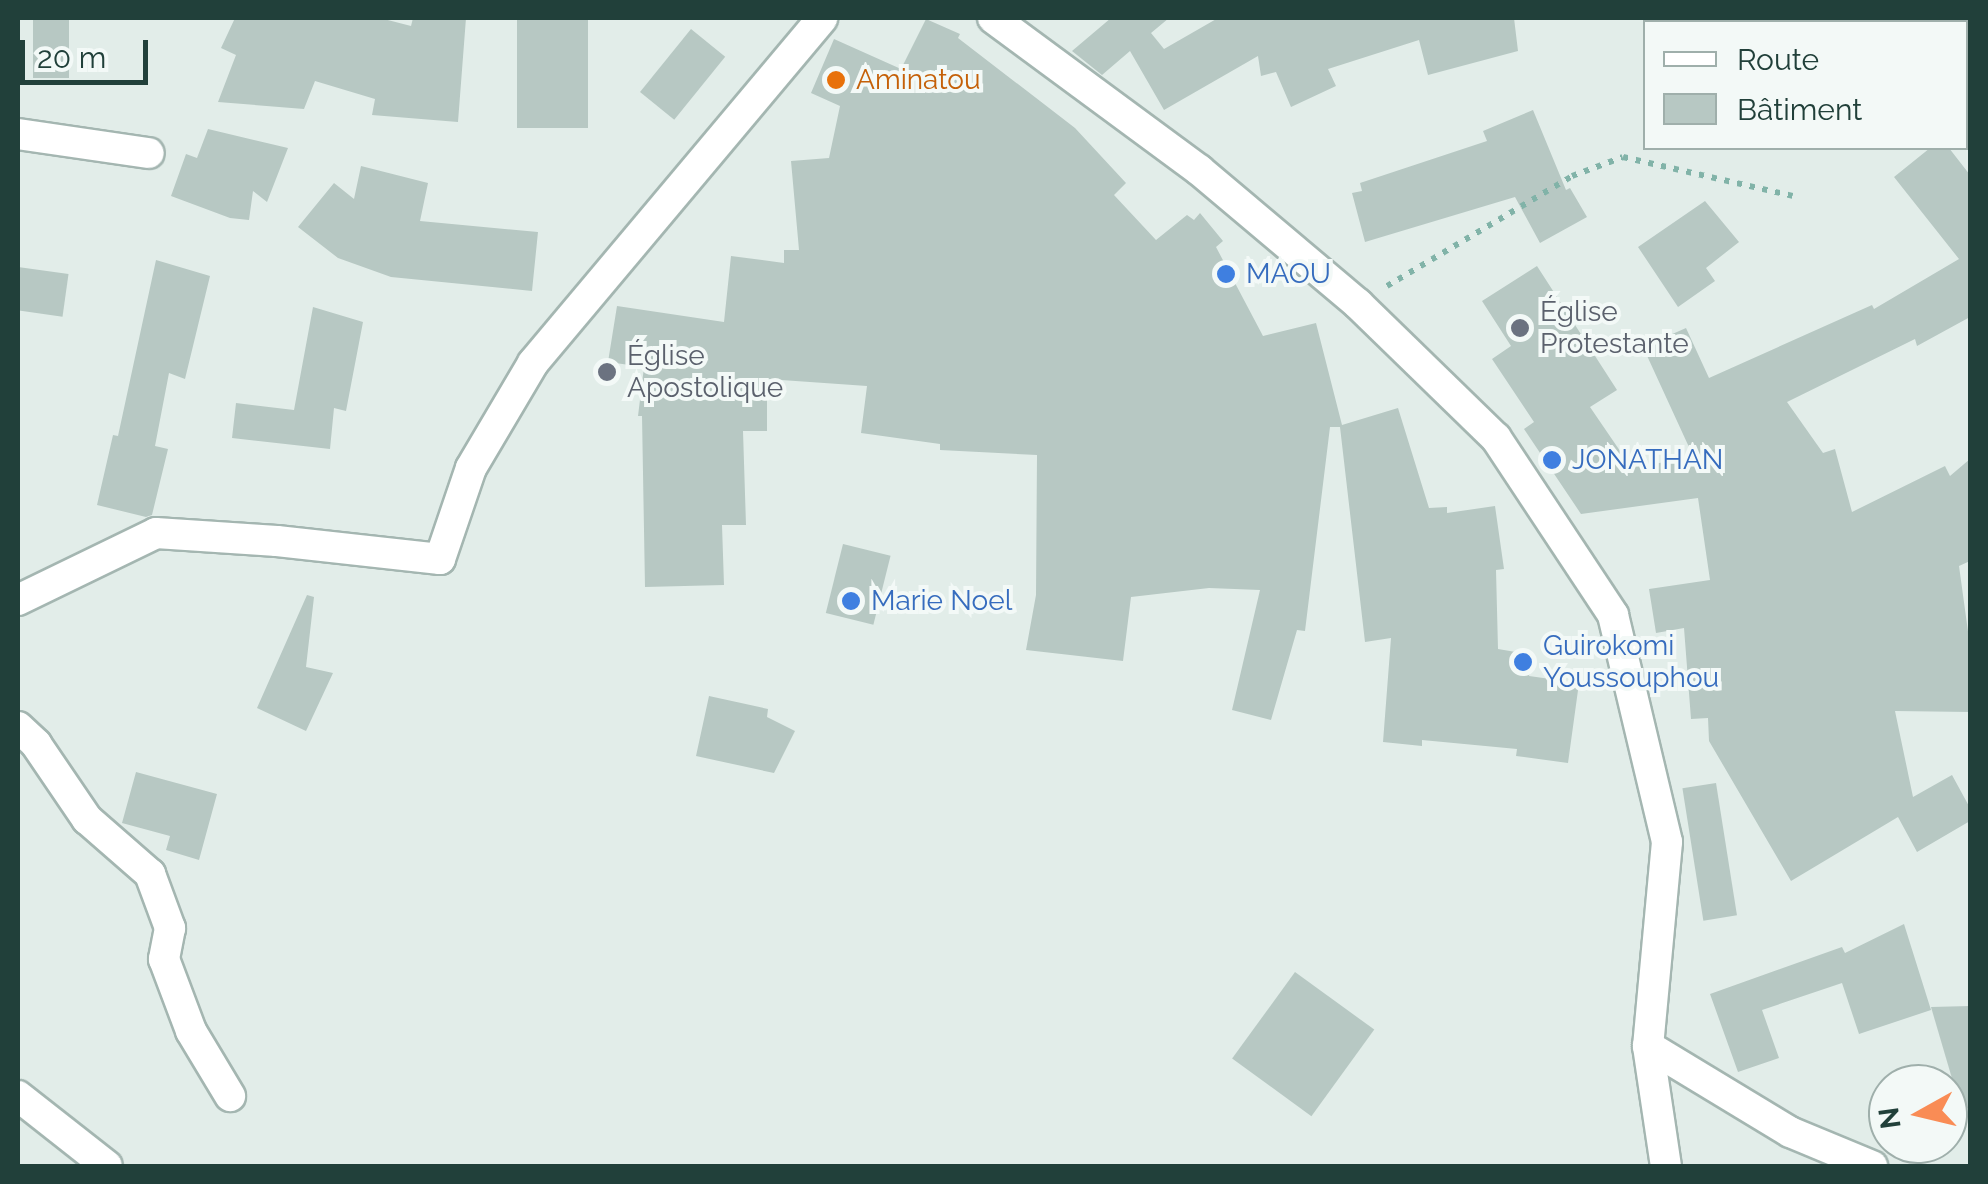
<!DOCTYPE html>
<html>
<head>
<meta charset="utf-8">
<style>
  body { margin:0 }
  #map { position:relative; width:1988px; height:1184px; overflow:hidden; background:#e2ede9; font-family:Raleway,sans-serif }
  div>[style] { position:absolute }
  .building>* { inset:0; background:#b7c8c3; transform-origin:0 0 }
  .path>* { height:6px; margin-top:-3px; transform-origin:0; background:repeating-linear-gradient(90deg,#81b3a8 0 5px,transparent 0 13px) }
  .roads { filter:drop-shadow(2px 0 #a4b6b1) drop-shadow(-2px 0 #a4b6b1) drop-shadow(0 2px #a4b6b1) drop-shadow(0 -2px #a4b6b1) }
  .street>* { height:30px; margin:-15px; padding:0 15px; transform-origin:15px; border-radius:15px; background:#fff }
  .secondary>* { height:30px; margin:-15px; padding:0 15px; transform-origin:15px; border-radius:15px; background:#fff }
  .dots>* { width:28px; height:28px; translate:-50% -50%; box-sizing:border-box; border:5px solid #f3f9f7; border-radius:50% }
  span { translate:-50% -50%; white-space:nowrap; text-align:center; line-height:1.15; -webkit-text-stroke:8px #f3f9f7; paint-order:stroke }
  .food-label { font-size:28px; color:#c56008 }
  .left { translate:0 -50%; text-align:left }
  .shop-label { font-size:28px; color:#366cbe }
  .worship-label { font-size:28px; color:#5b616d }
  .frame { position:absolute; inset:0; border:20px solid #21403a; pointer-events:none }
  .legend { position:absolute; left:1643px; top:20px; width:325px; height:130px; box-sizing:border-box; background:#f3f9f7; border:2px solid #9fafab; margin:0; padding:12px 18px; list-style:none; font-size:30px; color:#21403a }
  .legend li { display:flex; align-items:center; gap:20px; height:50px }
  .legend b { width:50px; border:2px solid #9fafab }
  .north { position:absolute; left:1868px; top:1064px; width:100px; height:100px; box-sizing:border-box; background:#f3f9f7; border:2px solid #9fafab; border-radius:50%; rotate:262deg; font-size:28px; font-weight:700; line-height:40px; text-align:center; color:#21403a }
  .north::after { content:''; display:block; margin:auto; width:35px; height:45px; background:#f98c55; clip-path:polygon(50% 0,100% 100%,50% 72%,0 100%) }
  .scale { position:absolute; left:20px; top:40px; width:128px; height:45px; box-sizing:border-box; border:5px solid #21403a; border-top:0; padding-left:12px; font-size:30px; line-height:35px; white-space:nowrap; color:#21403a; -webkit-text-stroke:8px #f3f9f7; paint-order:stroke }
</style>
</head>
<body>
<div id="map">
  <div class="building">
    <i style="left:33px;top:18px;width:36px;height:60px"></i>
    <i style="clip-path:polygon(235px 18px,380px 18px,411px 26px,413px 18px,466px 18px,458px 122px,372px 115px,375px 99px,315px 81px,304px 109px,218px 102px,236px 55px,221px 48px)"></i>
    <i style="left:517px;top:18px;width:71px;height:110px"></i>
    <i style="clip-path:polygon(1111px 18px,1169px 18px,1151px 33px,1164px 49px,1218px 18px,1514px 18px,1518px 51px,1428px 75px,1419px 40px,1328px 69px,1336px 86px,1291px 107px,1276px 72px,1261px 76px,1258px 56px,1164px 110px,1130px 51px,1102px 75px,1072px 51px)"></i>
    <i style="clip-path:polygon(926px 19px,960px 34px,958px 38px,1075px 128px,1126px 183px,1114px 195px,1156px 240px,1187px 215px,1194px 220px,1200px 213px,1223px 241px,1216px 247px,1263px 336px,1316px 323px,1342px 425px,1398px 408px,1429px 508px,1447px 507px,1447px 513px,1495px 506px,1504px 569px,1496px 570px,1498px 649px,1533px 655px,1529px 676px,1579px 683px,1568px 763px,1516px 756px,1517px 749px,1422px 740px,1422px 746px,1383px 742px,1391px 638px,1365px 642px,1340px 427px,1330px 427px,1305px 631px,1297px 630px,1271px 720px,1232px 710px,1260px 590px,1209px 588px,1131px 597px,1123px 661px,1026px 650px,1036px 595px,1037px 455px,940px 450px,940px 444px,861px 433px,867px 386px,767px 379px,767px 431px,743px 431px,746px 525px,722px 525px,724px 585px,645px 587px,642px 416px,638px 416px,644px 367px,608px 362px,617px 306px,724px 322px,731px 256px,784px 263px,784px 250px,799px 250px,791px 161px,829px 158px,840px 106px,811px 93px,834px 39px,901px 69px)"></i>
    <i style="left:691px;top:29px;width:44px;height:81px;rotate:39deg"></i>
    <i style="clip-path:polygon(1533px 110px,1566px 190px,1570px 188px,1587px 217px,1540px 243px,1515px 197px,1365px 242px,1352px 193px,1362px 191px,1360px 183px,1487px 141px,1483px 131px)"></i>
    <i style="clip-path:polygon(208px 129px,288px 148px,267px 202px,253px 191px,249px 220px,230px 218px,171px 196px,186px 154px,197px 158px)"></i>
    <i style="clip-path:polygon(1930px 148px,1949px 148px,1970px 175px,1970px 317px,1917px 346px,1915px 339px,1787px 402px,1823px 453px,1835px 449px,1852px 512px,1945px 466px,1950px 476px,1970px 459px,1970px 561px,1959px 566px,1970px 646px,1970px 712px,1895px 711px,1913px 797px,1952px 775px,1970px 808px,1970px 821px,1917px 852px,1898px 817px,1791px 881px,1709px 741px,1708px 718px,1691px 719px,1684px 628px,1656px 633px,1649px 589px,1710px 580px,1698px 498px,1581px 514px,1524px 429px,1534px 422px,1492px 359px,1511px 346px,1482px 301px,1537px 266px,1617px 390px,1590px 407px,1631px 467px,1694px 458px,1643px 347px,1686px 328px,1709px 378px,1872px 305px,1874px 309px,1959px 259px,1894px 177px)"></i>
    <i style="clip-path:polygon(361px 166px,428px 183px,420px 221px,538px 232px,532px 291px,391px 277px,338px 258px,298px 227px,334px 183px,354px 199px)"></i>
    <i style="clip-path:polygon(1705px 201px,1739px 242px,1706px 268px,1715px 281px,1678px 307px,1638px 247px)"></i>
    <i style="clip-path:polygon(156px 260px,210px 276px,185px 379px,169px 373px,155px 446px,168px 449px,152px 515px,146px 517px,97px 505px,113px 435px,118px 436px)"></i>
    <i style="left:18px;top:267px;width:51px;height:43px;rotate:8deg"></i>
    <i style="clip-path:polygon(313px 307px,363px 322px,346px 411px,334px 408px,330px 449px,232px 438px,236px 403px,294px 410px)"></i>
    <i style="left:843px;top:544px;width:49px;height:71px;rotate:14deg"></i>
    <i style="clip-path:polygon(307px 595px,314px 597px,306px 667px,333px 673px,306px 731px,257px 708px)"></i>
    <i style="clip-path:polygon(709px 696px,768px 709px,767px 717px,795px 731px,774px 773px,696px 756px)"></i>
    <i style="clip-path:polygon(136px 772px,217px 794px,199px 860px,166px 850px,170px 836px,122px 823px)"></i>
    <i style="left:1716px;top:783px;width:134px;height:34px;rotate:81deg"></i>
    <i style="clip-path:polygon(1904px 924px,1931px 1010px,1859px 1034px,1842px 983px,1762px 1010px,1779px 1058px,1738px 1072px,1710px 994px,1842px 947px,1845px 953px)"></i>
    <i style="left:1295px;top:972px;width:98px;height:107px;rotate:36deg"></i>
    <i style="clip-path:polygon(1970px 1006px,1970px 1108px,1961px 1109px,1931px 1007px)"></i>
  </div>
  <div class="path">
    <i style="left:1387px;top:286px;width:215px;rotate:-30.7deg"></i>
    <i style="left:1572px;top:176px;width:54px;rotate:-20.4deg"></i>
    <i style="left:1623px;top:157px;width:174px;rotate:12.9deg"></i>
  </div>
  <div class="roads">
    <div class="street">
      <i style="left:18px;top:134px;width:132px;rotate:8.3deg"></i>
      <i style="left:18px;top:600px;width:153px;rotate:-25.9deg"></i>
      <i style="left:156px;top:533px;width:121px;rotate:3.8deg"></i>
      <i style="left:277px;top:541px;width:164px;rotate:6.3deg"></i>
      <i style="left:440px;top:559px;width:96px;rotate:-71.2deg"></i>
      <i style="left:471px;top:468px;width:122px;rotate:-59.4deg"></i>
      <i style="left:533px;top:363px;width:450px;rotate:-50deg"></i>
      <i style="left:18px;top:727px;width:25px;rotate:43deg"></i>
      <i style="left:36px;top:744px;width:91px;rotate:55.8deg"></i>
      <i style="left:87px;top:819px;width:84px;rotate:41.1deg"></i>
      <i style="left:150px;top:874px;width:58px;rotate:69.7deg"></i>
      <i style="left:170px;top:928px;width:32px;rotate:101deg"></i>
      <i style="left:164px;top:959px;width:77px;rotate:69.4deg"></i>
      <i style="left:191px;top:1031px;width:76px;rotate:59deg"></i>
      <i style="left:1648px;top:1046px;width:166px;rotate:31.2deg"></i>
      <i style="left:1790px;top:1132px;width:89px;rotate:22.5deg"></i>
      <i style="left:18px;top:1096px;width:113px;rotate:38.2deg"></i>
    </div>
    <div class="secondary">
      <i style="left:993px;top:18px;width:256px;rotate:36.4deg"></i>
      <i style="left:1199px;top:170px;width:208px;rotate:40.1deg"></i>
      <i style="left:1358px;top:304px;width:192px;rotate:44.2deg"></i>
      <i style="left:1496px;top:438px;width:212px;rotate:56.5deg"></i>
      <i style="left:1613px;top:615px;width:233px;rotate:76.6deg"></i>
      <i style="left:1667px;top:842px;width:205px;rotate:95.3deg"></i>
      <i style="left:1648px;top:1046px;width:121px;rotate:81.5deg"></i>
    </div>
  </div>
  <div class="dots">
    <i style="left:836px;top:80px;background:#e8710a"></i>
    <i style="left:1226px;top:274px;background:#3f7fe0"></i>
    <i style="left:1520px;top:328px;background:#6b7280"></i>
    <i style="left:607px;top:372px;background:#6b7280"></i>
    <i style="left:1552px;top:460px;background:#3f7fe0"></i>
    <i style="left:851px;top:601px;background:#3f7fe0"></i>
    <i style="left:1523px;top:662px;background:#3f7fe0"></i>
  </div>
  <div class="food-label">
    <span class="left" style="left:856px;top:80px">Aminatou</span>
  </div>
  <div class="shop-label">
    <span class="left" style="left:1246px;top:274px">MAOU</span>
    <span class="left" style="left:1572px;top:460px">JONATHAN</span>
    <span class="left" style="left:871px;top:601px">Marie Noel</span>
    <span class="left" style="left:1543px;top:662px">Guirokomi<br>Youssouphou</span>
  </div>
  <div class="worship-label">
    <span class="left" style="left:1540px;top:328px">Église<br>Protestante</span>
    <span class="left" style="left:627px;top:372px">Église<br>Apostolique</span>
  </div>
  <div class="frame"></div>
  <ul class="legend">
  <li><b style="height:12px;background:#fff"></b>Route</li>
  <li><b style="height:28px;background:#b7c8c3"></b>Bâtiment</li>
  </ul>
  <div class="north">N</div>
  <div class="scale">20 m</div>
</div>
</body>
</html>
